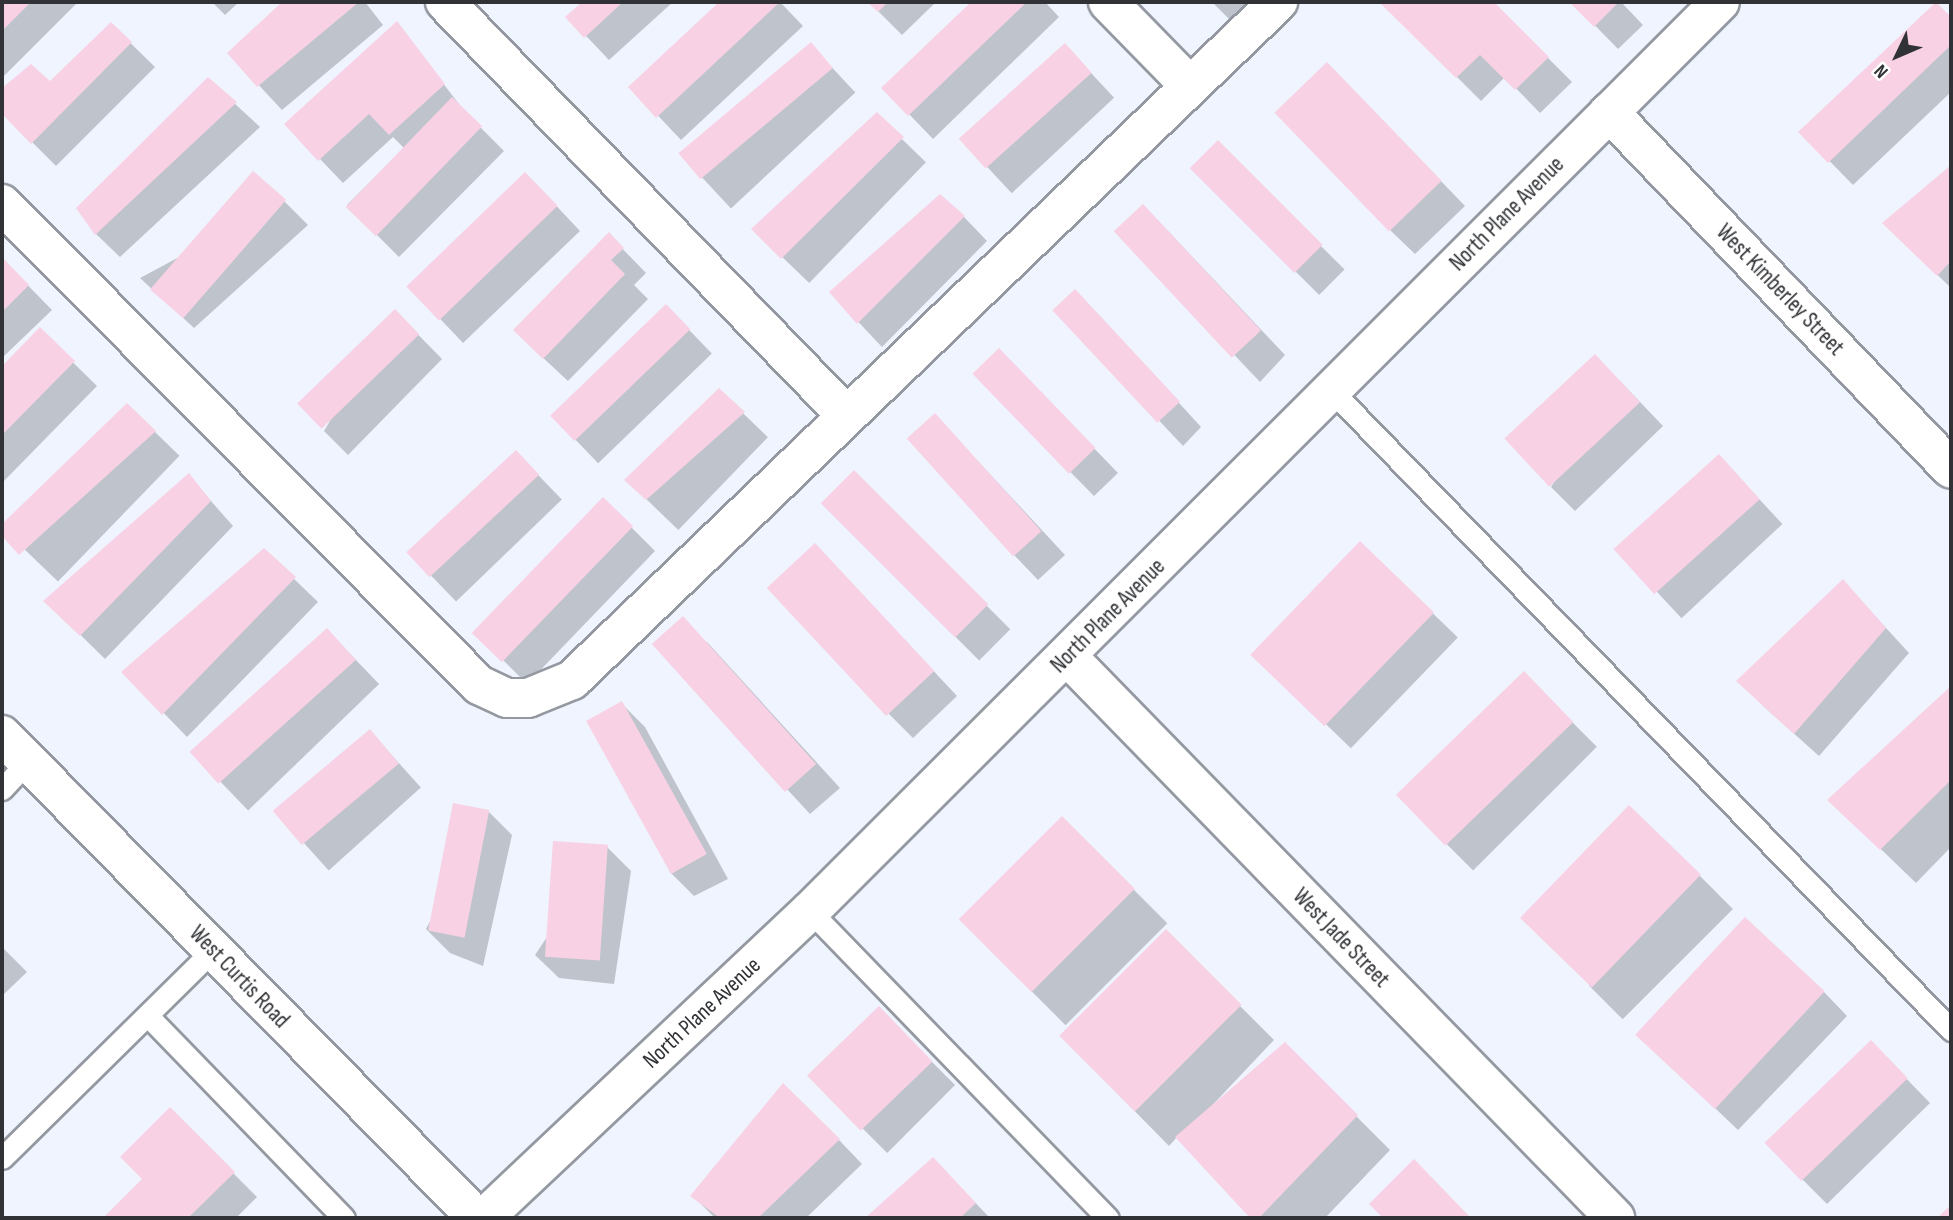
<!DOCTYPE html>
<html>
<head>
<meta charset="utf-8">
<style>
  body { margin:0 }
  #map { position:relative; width:1953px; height:1220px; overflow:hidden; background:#eff4fe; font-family:"Sofia Sans Condensed",sans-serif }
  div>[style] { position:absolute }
  .shadow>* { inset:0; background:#0003; transform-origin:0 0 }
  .building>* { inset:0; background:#f8d2e4; transform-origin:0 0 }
  .roads { filter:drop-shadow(2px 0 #9499a1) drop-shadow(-2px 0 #9499a1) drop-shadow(0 2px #9499a1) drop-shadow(0 -2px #9499a1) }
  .lane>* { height:21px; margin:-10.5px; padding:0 10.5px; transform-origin:10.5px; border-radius:10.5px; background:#fff }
  .street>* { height:38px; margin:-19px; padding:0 19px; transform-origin:19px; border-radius:19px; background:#fff }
  .secondary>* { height:38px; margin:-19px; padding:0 19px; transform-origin:19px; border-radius:19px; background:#fff }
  span { translate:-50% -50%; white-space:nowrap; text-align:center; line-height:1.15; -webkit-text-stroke:5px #fff; paint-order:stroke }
  .street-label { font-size:23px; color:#303235 }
  .frame { position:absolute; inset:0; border:4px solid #303235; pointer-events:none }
  .north { position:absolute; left:1862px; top:21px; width:70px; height:70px; -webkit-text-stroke:5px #fff; paint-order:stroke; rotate:226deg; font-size:19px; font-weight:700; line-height:28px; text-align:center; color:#303235 }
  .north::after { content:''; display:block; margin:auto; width:24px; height:32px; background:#303235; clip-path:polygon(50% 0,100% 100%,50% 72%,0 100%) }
</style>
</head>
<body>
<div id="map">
  <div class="shadow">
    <i style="clip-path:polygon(2px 2px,78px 2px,2px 78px)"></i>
    <i style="clip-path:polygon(212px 2px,239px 2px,225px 15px)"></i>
    <i style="clip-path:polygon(285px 2px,365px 2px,383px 25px,282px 110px,229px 53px)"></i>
    <i style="clip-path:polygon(584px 2px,673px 2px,609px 60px,568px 17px)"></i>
    <i style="clip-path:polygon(722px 2px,780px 2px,803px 26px,681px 140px,631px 87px)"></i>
    <i style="clip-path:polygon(869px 2px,936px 2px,902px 35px)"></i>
    <i style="clip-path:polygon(973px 2px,1045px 2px,1059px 17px,933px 139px,884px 88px)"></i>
    <i style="clip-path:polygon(1212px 2px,1253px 2px,1232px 22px)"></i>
    <i style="clip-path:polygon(1382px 2px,1492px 2px,1572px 82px,1540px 113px,1505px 77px,1481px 101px)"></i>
    <i style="clip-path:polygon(1572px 2px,1621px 2px,1643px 25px,1618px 49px)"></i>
    <i style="clip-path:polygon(1936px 4px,1951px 19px,1951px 92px,1853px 185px,1801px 132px)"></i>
    <i style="clip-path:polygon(397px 23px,465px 112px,504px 151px,399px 257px,347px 205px,404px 148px,393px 137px,343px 183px,320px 159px)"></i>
    <i style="clip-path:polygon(111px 24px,155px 67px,56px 166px,2px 112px,2px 90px,31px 66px,50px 84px)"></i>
    <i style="left:811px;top:45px;width:65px;height:170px;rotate:47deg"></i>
    <i style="left:1065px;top:45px;width:72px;height:140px;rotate:47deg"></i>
    <i style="clip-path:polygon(208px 79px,260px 127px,120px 257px,96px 234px)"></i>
    <i style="clip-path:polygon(1351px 88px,1465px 206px,1415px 254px,1391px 231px)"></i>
    <i style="left:877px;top:115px;width:68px;height:168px;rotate:44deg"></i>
    <i style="left:1218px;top:143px;width:179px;height:36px;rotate:45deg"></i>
    <i style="clip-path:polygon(1951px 167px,1951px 288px,1884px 223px)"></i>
    <i style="clip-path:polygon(549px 198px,580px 231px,463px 343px,409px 286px)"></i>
    <i style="clip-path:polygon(284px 201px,308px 225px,194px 328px,140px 278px)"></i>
    <i style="clip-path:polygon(964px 217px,987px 241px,882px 347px,831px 293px)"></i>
    <i style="clip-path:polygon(1167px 230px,1285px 355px,1260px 382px,1117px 231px)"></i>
    <i style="clip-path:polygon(609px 235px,646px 273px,634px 285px,648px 299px,568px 381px,539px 354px)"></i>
    <i style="clip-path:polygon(2px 259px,52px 310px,2px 358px)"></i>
    <i style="left:666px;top:306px;width:66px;height:158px;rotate:46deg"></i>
    <i style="clip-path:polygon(395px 311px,442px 359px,348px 455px,324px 431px)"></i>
    <i style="clip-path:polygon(1056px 311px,1099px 315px,1201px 427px,1183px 446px)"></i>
    <i style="clip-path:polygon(40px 330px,97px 386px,2px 483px,2px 369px)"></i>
    <i style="clip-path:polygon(974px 374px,1022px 374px,1118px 473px,1094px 496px)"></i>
    <i style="clip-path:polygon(1619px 380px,1663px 426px,1575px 511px,1551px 487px)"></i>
    <i style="left:719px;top:390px;width:68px;height:129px;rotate:44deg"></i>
    <i style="left:127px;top:405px;width:73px;height:175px;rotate:44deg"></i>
    <i style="clip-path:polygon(935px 415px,1065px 555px,1038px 580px,1015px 556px)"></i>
    <i style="left:516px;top:452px;width:66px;height:147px;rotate:46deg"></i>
    <i style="left:1719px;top:456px;width:93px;height:138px;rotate:47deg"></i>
    <i style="left:854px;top:473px;width:221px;height:44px;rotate:45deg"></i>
    <i style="clip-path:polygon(188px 475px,233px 526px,105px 659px,46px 601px)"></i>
    <i style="clip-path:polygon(603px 499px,655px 551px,527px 684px,499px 656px)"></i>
    <i style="left:1360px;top:543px;width:136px;height:154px;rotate:44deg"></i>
    <i style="clip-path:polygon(264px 550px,318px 602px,187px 737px,124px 672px)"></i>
    <i style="clip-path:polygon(838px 569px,957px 696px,913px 738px,889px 714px)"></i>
    <i style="clip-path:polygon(1843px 581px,1909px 653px,1819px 756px,1762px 705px)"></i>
    <i style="left:327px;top:630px;width:75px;height:182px;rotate:46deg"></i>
    <i style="clip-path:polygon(707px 642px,840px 788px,810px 814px,654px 645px)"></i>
    <i style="left:1524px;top:674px;width:103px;height:175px;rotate:45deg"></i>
    <i style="clip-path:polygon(1951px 689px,1951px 847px,1916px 883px,1830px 800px)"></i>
    <i style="clip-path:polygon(622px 704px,645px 727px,728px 879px,694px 896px,670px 872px)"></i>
    <i style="left:370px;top:731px;width:76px;height:124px;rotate:48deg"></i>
    <i style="clip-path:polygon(488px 811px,512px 835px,483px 966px,450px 953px,426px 929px)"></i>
    <i style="left:1062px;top:818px;width:149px;height:144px;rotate:45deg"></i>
    <i style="clip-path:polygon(607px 847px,631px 871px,614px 984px,559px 978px,535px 955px)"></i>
    <i style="left:1699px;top:875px;width:48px;height:156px;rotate:45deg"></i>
    <i style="clip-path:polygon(1166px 932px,1274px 1040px,1204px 1114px,1285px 1045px,1390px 1150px,1325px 1218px,1252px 1218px,1177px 1137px,1169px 1146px,1061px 1036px)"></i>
    <i style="clip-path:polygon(2px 947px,27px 972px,2px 996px)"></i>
    <i style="clip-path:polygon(1824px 992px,1847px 1016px,1738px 1130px,1652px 1048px)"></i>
    <i style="left:878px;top:1008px;width:109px;height:96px;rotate:45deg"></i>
    <i style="clip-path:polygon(1895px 1067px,1930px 1103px,1827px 1204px,1768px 1145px)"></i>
    <i style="clip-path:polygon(170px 1110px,257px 1197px,236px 1218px,106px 1218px,145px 1179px)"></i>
    <i style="clip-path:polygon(839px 1140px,862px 1164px,806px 1218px,715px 1218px,692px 1195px)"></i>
    <i style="clip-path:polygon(933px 1159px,990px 1218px,868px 1218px)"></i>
  </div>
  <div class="building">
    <i style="clip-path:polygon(2px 2px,31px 2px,2px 31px)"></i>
    <i style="clip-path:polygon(282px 2px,359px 2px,257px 87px,227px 53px)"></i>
    <i style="clip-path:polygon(582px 2px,623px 2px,584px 38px,565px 17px)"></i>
    <i style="clip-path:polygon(719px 2px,780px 2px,656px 118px,628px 87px)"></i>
    <i style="clip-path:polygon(867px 2px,888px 2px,878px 12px)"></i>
    <i style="clip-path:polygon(971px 2px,1027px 2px,908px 116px,881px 88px)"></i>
    <i style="clip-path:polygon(1379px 2px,1494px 2px,1549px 57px,1515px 90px,1480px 55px,1456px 78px)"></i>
    <i style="clip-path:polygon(1569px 2px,1619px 2px,1594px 27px)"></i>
    <i style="clip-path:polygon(1936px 2px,1951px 17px,1951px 45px,1828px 163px,1798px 132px)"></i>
    <i style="clip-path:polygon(397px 21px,445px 84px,389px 135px,369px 114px,318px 161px,284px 124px)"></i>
    <i style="clip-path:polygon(111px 22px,132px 42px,31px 144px,2px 114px,2px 88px,31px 64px,50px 81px)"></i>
    <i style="left:811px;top:42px;width:34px;height:173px;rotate:50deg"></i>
    <i style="left:1065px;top:43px;width:40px;height:143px;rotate:48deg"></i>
    <i style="left:1327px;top:62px;width:165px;height:73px;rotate:46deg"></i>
    <i style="clip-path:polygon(208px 77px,237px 102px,95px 235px,76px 208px)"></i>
    <i style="left:452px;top:97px;width:42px;height:153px;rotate:44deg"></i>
    <i style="clip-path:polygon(877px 112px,904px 137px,781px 259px,751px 229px)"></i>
    <i style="left:1218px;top:140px;width:148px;height:40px;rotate:45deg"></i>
    <i style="clip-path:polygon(1951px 165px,1951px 261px,1937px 276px,1882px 223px)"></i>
    <i style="left:253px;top:171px;width:44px;height:157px;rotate:41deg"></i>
    <i style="left:525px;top:172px;width:47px;height:165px;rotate:46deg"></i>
    <i style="clip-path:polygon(940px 194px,965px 216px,857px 324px,829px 292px)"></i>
    <i style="left:1143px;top:204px;width:173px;height:40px;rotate:47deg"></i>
    <i style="clip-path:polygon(609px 232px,624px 248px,611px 260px,625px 274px,543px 359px,513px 330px)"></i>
    <i style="clip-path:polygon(2px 257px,29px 285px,2px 312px)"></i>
    <i style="left:1075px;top:289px;width:154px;height:31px;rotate:47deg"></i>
    <i style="left:666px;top:304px;width:35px;height:161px;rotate:46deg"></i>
    <i style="left:395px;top:309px;width:35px;height:136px;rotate:46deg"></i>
    <i style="clip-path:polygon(40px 327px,75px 361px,2px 435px,2px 366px)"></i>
    <i style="left:999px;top:348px;width:139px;height:37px;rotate:46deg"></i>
    <i style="left:1595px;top:354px;width:66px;height:124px;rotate:47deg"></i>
    <i style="clip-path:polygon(719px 388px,745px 412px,646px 500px,624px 480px)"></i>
    <i style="clip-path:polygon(127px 403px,156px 431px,19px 555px,2px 536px,2px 524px)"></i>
    <i style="left:935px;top:413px;width:159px;height:38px;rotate:48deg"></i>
    <i style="left:516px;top:450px;width:34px;height:150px;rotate:47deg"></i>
    <i style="left:1719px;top:454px;width:61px;height:142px;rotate:48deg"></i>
    <i style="left:854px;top:470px;width:190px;height:47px;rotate:45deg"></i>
    <i style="clip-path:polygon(189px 473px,211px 501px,80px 636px,43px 601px)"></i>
    <i style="left:603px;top:497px;width:42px;height:189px;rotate:44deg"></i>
    <i style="left:1360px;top:541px;width:103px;height:158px;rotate:44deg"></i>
    <i style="left:815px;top:543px;width:175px;height:66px;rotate:47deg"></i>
    <i style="clip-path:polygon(264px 548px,296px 577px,162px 715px,121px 672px)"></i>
    <i style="clip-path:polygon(1843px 579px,1886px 628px,1794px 734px,1736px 681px)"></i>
    <i style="left:683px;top:616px;width:199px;height:42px;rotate:48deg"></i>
    <i style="left:327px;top:628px;width:43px;height:185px;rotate:48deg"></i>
    <i style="left:1524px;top:671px;width:71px;height:178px;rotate:46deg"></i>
    <i style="clip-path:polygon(1951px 686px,1951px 780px,1880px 850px,1827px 800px)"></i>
    <i style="left:622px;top:701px;width:175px;height:41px;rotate:61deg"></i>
    <i style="left:370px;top:729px;width:45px;height:127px;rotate:50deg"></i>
    <i style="left:453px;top:803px;width:37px;height:130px;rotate:11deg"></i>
    <i style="left:1629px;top:805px;width:100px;height:157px;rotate:44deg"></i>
    <i style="left:1062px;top:816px;width:103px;height:146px;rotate:45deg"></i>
    <i style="left:553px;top:841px;width:55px;height:116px;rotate:4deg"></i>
    <i style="left:1745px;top:917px;width:109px;height:161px;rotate:43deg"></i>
    <i style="left:1166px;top:929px;width:107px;height:151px;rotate:45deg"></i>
    <i style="left:879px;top:1006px;width:77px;height:100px;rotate:46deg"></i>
    <i style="left:1871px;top:1040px;width:53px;height:148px;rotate:46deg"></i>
    <i style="clip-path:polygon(1285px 1042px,1358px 1115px,1259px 1218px,1250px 1218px,1175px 1137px)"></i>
    <i style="clip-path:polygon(783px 1083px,840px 1139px,758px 1218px,720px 1218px,690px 1196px)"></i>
    <i style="clip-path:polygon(170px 1107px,235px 1172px,188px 1218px,103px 1218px,142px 1179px,120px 1157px)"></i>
    <i style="clip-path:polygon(933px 1157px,976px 1203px,960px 1218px,865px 1218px)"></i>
    <i style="clip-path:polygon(1414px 1159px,1471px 1218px,1383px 1218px,1369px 1204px)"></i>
    <i style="clip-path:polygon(1951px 1205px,1951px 1218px,1937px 1218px)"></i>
  </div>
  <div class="roads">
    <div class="lane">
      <i style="left:1332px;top:391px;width:890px;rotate:45.91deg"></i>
      <i style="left:2px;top:789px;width:38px;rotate:-47deg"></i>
      <i style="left:810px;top:911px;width:428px;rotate:45.9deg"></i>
      <i style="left:149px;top:1017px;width:280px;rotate:45.9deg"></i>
      <i style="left:2px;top:1158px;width:296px;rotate:-44.6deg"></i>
    </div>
    <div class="street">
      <i style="left:445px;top:2px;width:574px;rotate:45.85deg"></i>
      <i style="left:1108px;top:2px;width:117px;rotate:45.7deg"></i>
      <i style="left:1609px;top:112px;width:494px;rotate:46.2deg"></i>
      <i style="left:2px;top:204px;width:677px;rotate:45.24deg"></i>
      <i style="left:479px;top:685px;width:31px;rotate:25deg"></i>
      <i style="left:507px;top:698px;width:21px"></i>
      <i style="left:528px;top:698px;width:48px;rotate:-22.2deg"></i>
      <i style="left:572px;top:680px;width:979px;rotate:-43.84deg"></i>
      <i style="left:1068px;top:657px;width:784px;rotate:45.72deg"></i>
      <i style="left:484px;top:1218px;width:448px;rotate:-43.3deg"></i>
      <i style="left:810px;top:911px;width:1286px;rotate:-44.97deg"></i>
    </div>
    <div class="secondary">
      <i style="left:2px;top:735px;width:677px;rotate:45.48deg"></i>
    </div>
  </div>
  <div class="street-label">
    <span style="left:1507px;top:214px;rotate:-45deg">North Plane Avenue</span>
    <span style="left:1780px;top:290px;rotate:46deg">West Kimberley Street</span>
    <span style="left:1108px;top:616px;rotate:-45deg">North Plane Avenue</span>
    <span style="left:1341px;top:938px;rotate:46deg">West Jade Street</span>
    <span style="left:239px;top:977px;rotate:46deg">West Curtis Road</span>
    <span style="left:702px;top:1013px;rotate:-43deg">North Plane Avenue</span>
  </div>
  <div class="frame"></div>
  <div class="north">N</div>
</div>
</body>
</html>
